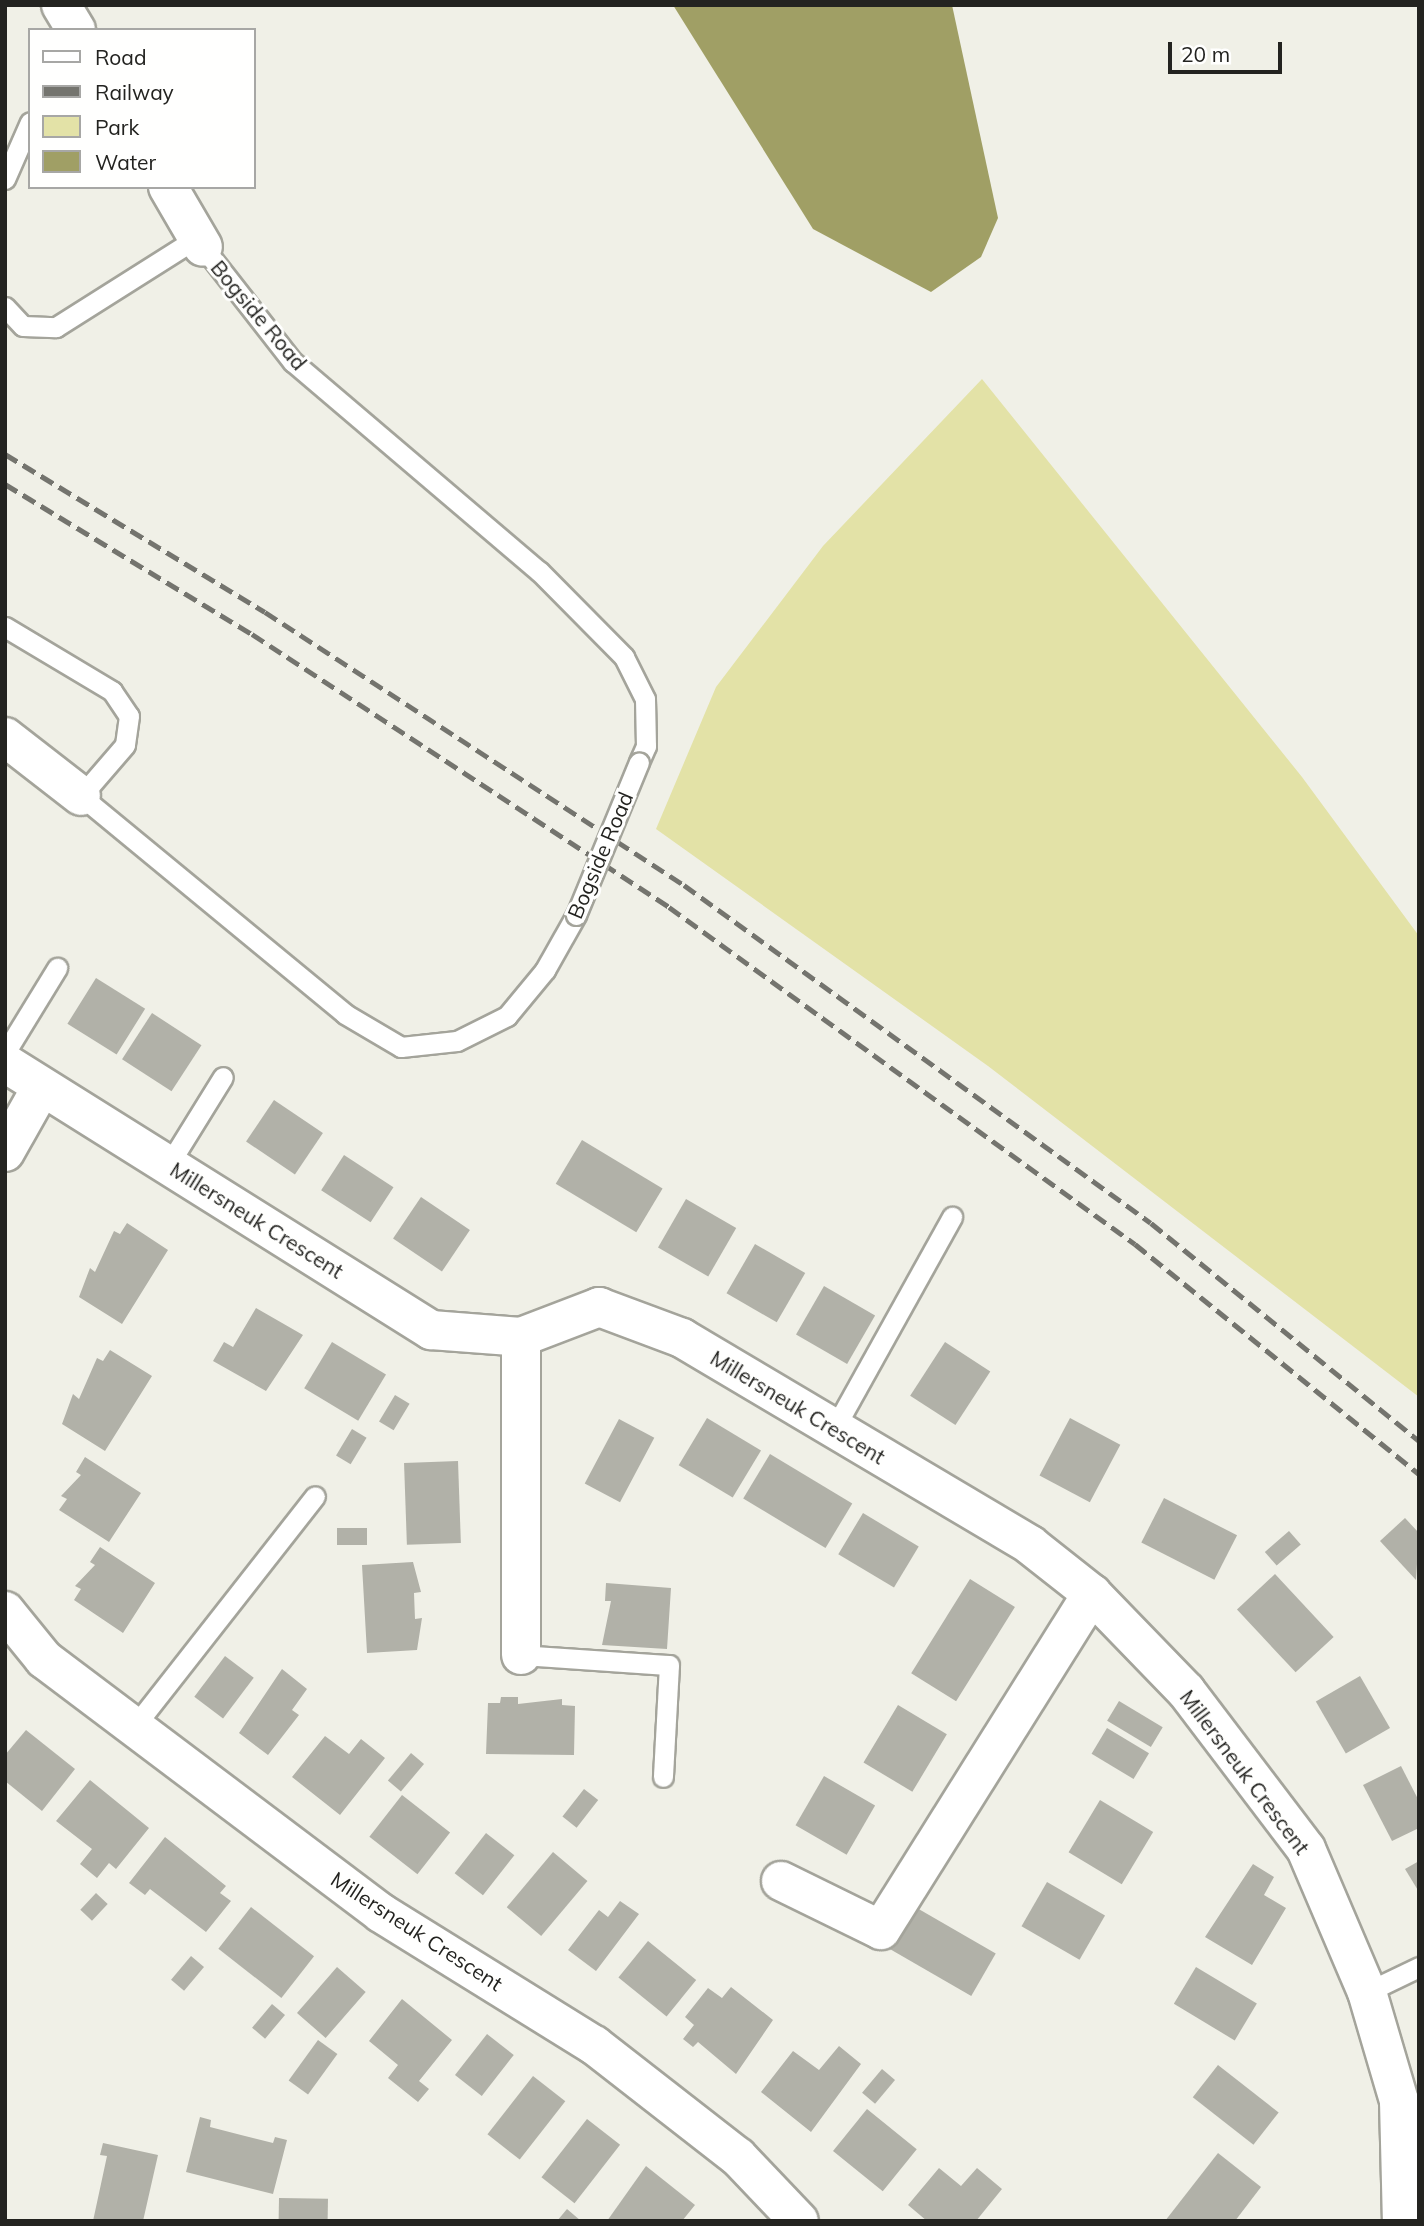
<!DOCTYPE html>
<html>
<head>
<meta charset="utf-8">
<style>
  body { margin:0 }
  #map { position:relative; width:1424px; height:2226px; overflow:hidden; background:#f0f0e7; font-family:Mulish,sans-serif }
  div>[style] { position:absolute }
  .green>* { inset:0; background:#e3e2a7 }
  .water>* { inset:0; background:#a09f65 }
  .building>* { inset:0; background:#b1b1a8; transform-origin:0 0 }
  .roads { filter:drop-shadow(2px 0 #a4a49b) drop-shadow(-2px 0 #a4a49b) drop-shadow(0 2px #a4a49b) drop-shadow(0 -2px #a4a49b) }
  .lane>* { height:19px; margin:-9.5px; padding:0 9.5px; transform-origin:9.5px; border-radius:9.5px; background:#fff }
  .street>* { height:38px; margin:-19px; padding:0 19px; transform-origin:19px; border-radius:19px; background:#fff }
  .rail>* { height:5px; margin-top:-2.5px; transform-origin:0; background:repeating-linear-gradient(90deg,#74746e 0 14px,transparent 0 21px) }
  .bridges { filter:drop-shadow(2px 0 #a4a49b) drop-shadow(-2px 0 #a4a49b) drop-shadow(0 2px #a4a49b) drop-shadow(0 -2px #a4a49b) }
  .lane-bridge>* { height:19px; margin:-9.5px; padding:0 9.5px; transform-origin:9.5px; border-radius:9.5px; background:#fff }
  span { translate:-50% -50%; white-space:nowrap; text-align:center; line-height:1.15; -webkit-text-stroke:6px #fffffe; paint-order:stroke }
  .street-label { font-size:21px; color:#232320 }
  .frame { position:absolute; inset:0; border:7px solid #232320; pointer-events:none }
  .legend { position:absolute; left:28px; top:28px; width:228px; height:161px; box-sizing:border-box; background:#fffffe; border:2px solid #a7a7a5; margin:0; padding:9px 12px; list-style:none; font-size:21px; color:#232320 }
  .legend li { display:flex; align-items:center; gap:14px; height:35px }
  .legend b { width:35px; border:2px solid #a7a7a5 }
  .scale { position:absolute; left:1168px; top:42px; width:114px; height:32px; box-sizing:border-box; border:4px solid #232320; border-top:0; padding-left:9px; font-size:21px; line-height:24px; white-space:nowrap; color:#232320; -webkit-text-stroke:5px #fffffe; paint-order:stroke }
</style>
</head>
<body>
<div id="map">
  <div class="green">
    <i style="clip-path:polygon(982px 379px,1302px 777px,1419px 936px,1419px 1397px,988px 1066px,656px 829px,716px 687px,823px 546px)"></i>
  </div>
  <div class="water">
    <i style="clip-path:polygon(673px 5px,952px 5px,998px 218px,981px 257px,931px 292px,813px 229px)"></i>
  </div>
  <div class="building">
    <i style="left:96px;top:978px;width:58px;height:54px;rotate:32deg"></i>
    <i style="left:152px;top:1013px;width:59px;height:55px;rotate:33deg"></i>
    <i style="left:274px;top:1100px;width:59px;height:50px;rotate:34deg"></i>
    <i style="left:582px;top:1140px;width:94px;height:51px;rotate:31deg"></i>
    <i style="left:344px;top:1155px;width:59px;height:42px;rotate:33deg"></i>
    <i style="left:421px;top:1197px;width:59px;height:50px;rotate:34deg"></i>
    <i style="left:686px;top:1199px;width:58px;height:56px;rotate:30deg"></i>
    <i style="clip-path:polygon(127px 1223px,168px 1250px,122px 1324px,79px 1297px,90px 1268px,95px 1272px,114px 1231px,120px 1234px)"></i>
    <i style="left:755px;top:1244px;width:58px;height:57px;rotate:30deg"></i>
    <i style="left:824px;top:1286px;width:59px;height:56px;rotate:30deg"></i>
    <i style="clip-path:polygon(256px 1308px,303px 1335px,266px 1391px,213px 1361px,224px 1342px,233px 1347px)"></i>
    <i style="left:332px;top:1342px;width:63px;height:54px;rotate:31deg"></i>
    <i style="left:945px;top:1342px;width:54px;height:64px;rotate:33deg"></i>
    <i style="clip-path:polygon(110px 1350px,152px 1376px,105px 1451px,62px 1424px,73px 1394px,79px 1399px,97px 1358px,103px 1361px)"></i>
    <i style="left:395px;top:1395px;width:17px;height:31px;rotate:31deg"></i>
    <i style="left:707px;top:1418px;width:63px;height:55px;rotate:31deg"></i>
    <i style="left:1070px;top:1418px;width:57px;height:65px;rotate:28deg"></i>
    <i style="left:619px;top:1419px;width:40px;height:73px;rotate:28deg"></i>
    <i style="left:352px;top:1429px;width:17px;height:31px;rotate:31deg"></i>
    <i style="left:770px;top:1454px;width:96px;height:52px;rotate:31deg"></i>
    <i style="clip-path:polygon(85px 1457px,141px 1493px,109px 1542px,59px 1510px,67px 1499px,61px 1496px,81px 1475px,76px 1472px)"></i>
    <i style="left:458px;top:1461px;width:82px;height:54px;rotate:88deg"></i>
    <i style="left:1164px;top:1498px;width:82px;height:50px;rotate:27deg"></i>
    <i style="left:863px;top:1513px;width:65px;height:48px;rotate:31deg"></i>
    <i style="clip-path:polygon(1405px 1518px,1419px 1533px,1416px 1580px,1380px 1541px)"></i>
    <i style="left:337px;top:1528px;width:30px;height:17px"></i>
    <i style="left:1289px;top:1531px;width:18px;height:32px;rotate:49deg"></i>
    <i style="clip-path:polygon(100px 1547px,155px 1583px,123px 1633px,74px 1600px,81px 1589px,75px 1586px,95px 1565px,90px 1562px)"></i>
    <i style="clip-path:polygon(413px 1562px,421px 1592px,414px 1593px,415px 1619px,422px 1618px,417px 1650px,367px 1653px,362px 1565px)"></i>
    <i style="left:1275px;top:1574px;width:86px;height:52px;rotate:47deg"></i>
    <i style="left:970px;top:1579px;width:53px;height:111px;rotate:32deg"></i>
    <i style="clip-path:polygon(606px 1583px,671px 1588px,667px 1649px,602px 1645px,611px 1601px,605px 1601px)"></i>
    <i style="left:225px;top:1656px;width:36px;height:51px;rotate:37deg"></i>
    <i style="clip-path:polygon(282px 1669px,307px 1689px,292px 1710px,299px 1715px,268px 1755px,239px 1733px)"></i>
    <i style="left:1360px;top:1676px;width:60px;height:51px;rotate:60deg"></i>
    <i style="clip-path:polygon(501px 1697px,518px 1697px,518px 1704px,562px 1699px,562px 1705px,575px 1706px,574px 1755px,486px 1754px,488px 1703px,500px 1703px)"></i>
    <i style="left:1119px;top:1701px;width:51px;height:23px;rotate:31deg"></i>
    <i style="left:898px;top:1705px;width:57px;height:67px;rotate:31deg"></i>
    <i style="left:1107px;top:1728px;width:49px;height:30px;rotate:31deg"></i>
    <i style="clip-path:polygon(26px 1730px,75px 1769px,42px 1811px,5px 1781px,5px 1755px)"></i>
    <i style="clip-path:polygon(325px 1736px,349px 1754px,361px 1739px,385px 1758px,340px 1815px,292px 1777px)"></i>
    <i style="left:411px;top:1753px;width:17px;height:36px;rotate:40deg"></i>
    <i style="clip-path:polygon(1401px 1766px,1419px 1801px,1419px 1828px,1392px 1841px,1363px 1785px)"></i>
    <i style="left:824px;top:1776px;width:59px;height:57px;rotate:30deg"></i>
    <i style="clip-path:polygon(90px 1780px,149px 1828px,116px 1869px,109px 1863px,97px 1878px,80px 1864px,92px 1849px,56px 1821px)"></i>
    <i style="left:584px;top:1789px;width:18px;height:35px;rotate:38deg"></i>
    <i style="left:402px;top:1795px;width:61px;height:53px;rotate:38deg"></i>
    <i style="left:1100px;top:1800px;width:62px;height:61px;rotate:31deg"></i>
    <i style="left:486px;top:1833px;width:36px;height:51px;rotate:38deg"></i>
    <i style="clip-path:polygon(165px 1837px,226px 1886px,220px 1893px,231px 1901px,206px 1932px,150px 1889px,145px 1895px,129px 1883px)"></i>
    <i style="left:553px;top:1852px;width:45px;height:72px;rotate:40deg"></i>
    <i style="clip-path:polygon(1419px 1861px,1419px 1892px,1405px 1869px)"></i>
    <i style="clip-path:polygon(1253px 1864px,1274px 1877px,1264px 1895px,1286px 1908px,1252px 1965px,1205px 1937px)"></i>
    <i style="left:1047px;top:1882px;width:67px;height:51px;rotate:30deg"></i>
    <i style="left:96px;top:1893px;width:16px;height:23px;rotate:43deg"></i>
    <i style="clip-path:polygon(620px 1901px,639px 1914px,596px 1971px,568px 1950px,599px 1910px,608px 1917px)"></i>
    <i style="left:910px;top:1904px;width:99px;height:49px;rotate:30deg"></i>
    <i style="left:251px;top:1907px;width:80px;height:53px;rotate:38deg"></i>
    <i style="left:648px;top:1941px;width:62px;height:47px;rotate:39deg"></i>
    <i style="left:191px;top:1956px;width:17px;height:31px;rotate:40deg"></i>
    <i style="left:337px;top:1967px;width:38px;height:61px;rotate:41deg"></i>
    <i style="left:1196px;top:1967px;width:71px;height:43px;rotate:31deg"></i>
    <i style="clip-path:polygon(731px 1987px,773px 2020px,736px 2074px,698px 2042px,693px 2047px,683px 2039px,694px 2025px,685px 2017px,708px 1988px,722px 1998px)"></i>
    <i style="clip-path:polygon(402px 1999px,452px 2040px,419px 2081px,429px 2089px,418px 2102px,388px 2078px,398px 2065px,369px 2041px)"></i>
    <i style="left:272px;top:2004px;width:17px;height:31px;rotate:40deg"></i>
    <i style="left:487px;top:2034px;width:34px;height:52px;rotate:38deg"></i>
    <i style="left:318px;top:2040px;width:24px;height:50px;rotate:36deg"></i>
    <i style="clip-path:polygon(839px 2046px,861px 2064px,811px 2132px,761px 2092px,793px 2051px,819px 2070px)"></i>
    <i style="left:1218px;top:2065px;width:77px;height:41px;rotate:38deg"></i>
    <i style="left:882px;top:2069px;width:17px;height:31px;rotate:40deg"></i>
    <i style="left:533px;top:2076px;width:41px;height:74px;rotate:38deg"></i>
    <i style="left:867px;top:2109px;width:64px;height:54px;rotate:39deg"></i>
    <i style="clip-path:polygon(200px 2117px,211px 2120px,210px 2127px,241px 2135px,273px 2143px,275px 2137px,287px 2140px,273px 2194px,186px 2172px)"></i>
    <i style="left:587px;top:2119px;width:42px;height:74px;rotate:38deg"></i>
    <i style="clip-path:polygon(103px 2143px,158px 2155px,143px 2221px,93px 2221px,107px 2156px,100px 2155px)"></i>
    <i style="clip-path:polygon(1218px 2153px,1261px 2187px,1235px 2221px,1165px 2221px)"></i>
    <i style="clip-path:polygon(646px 2166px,695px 2205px,682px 2221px,607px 2221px)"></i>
    <i style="clip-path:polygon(939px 2168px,961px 2186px,977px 2168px,1002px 2189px,976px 2221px,927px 2221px,908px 2205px)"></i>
    <i style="left:279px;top:2198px;width:49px;height:23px;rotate:1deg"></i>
    <i style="clip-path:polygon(567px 2209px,581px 2221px,557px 2221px)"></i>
  </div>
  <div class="roads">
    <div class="lane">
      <i style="left:5px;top:179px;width:62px;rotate:-66.3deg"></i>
      <i style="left:203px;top:247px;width:146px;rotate:52deg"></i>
      <i style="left:293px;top:362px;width:323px;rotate:40.4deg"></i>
      <i style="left:539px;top:571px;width:121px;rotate:45.3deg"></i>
      <i style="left:624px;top:657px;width:47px;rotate:63.4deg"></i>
      <i style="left:645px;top:699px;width:47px;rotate:88.8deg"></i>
      <i style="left:646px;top:746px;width:17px;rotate:114deg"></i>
      <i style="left:5px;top:307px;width:26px;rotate:47deg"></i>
      <i style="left:23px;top:326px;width:33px;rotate:2deg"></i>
      <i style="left:56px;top:327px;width:167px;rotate:-32.3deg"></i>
      <i style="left:5px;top:627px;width:125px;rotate:30.9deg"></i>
      <i style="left:112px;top:691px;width:30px;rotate:56deg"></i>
      <i style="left:129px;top:716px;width:29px;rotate:98deg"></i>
      <i style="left:125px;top:745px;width:67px;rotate:130.8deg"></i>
      <i style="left:81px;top:796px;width:342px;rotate:39.5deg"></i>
      <i style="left:345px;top:1014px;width:65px;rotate:30.5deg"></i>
      <i style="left:401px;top:1047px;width:56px;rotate:-6.1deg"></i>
      <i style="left:457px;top:1041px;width:56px;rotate:-26.6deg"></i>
      <i style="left:507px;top:1016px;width:60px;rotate:-50.4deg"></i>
      <i style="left:545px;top:970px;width:63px;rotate:-60.6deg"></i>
      <i style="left:5px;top:1053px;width:100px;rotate:-58.5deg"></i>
      <i style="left:169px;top:1164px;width:102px;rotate:-58.2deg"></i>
      <i style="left:834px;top:1429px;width:243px;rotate:-60.9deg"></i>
      <i style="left:521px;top:1655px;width:148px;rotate:3.9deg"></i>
      <i style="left:669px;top:1665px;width:112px;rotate:93.1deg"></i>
      <i style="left:134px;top:1727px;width:293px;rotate:-51.9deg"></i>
      <i style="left:1367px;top:1992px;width:58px;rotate:-25.7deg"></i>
    </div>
    <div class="street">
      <i style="left:61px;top:5px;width:29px;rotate:59deg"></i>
      <i style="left:168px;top:187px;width:69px;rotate:59.7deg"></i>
      <i style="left:5px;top:737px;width:96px;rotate:37.8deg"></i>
      <i style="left:5px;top:1063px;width:503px;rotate:32.08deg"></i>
      <i style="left:431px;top:1330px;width:90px;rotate:4.4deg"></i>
      <i style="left:521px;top:1337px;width:84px;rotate:-21deg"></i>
      <i style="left:599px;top:1307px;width:89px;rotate:20.5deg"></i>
      <i style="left:682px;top:1338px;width:405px;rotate:30.7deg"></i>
      <i style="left:1030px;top:1545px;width:79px;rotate:38.3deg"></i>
      <i style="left:1092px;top:1594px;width:135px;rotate:45.9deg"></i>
      <i style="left:1186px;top:1691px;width:198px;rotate:52.8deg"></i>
      <i style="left:1306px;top:1849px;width:155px;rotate:66.9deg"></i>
      <i style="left:1367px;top:1992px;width:114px;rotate:73.6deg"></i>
      <i style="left:1399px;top:2101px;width:120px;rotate:88.6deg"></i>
      <i style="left:5px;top:1152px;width:73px;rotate:-60.6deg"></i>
      <i style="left:521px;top:1337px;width:318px;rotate:90deg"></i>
      <i style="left:5px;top:1611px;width:62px;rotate:50.9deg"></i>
      <i style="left:44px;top:1659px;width:422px;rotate:37deg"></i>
      <i style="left:381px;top:1913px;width:251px;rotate:31.8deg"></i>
      <i style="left:594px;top:2045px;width:182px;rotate:37.9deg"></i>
      <i style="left:738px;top:2157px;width:88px;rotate:46.4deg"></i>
      <i style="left:781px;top:1881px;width:111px;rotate:26.1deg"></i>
      <i style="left:881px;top:1930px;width:397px;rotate:-57.9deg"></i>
    </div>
  </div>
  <div class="rail">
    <i style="left:5px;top:454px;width:304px;rotate:31.3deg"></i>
    <i style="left:265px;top:612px;width:500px;rotate:33.09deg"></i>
    <i style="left:684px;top:885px;width:576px;rotate:35.9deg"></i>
    <i style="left:1151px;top:1223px;width:345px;rotate:39.1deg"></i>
    <i style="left:5px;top:484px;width:289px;rotate:31.3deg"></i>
    <i style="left:252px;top:634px;width:498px;rotate:33.2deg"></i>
    <i style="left:669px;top:907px;width:575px;rotate:35.87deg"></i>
    <i style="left:1135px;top:1244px;width:365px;rotate:39deg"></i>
  </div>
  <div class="bridges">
    <div class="lane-bridge">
      <i style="left:576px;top:915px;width:165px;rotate:-67.6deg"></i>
    </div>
  </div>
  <div class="street-label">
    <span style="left:259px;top:315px;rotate:50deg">Bogside Road</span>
    <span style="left:600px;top:855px;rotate:-67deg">Bogside Road</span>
    <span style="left:257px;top:1220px;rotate:32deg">Millersneuk Crescent</span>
    <span style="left:798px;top:1407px;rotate:31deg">Millersneuk Crescent</span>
    <span style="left:1245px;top:1772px;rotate:53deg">Millersneuk Crescent</span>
    <span style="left:417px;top:1931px;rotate:33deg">Millersneuk Crescent</span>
  </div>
  <div class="frame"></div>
  <ul class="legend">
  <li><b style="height:9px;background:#fff"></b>Road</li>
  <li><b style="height:9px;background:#74746e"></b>Railway</li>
  <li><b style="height:19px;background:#e3e2a7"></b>Park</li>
  <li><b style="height:19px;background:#a09f65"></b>Water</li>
  </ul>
  <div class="scale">20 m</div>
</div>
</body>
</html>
